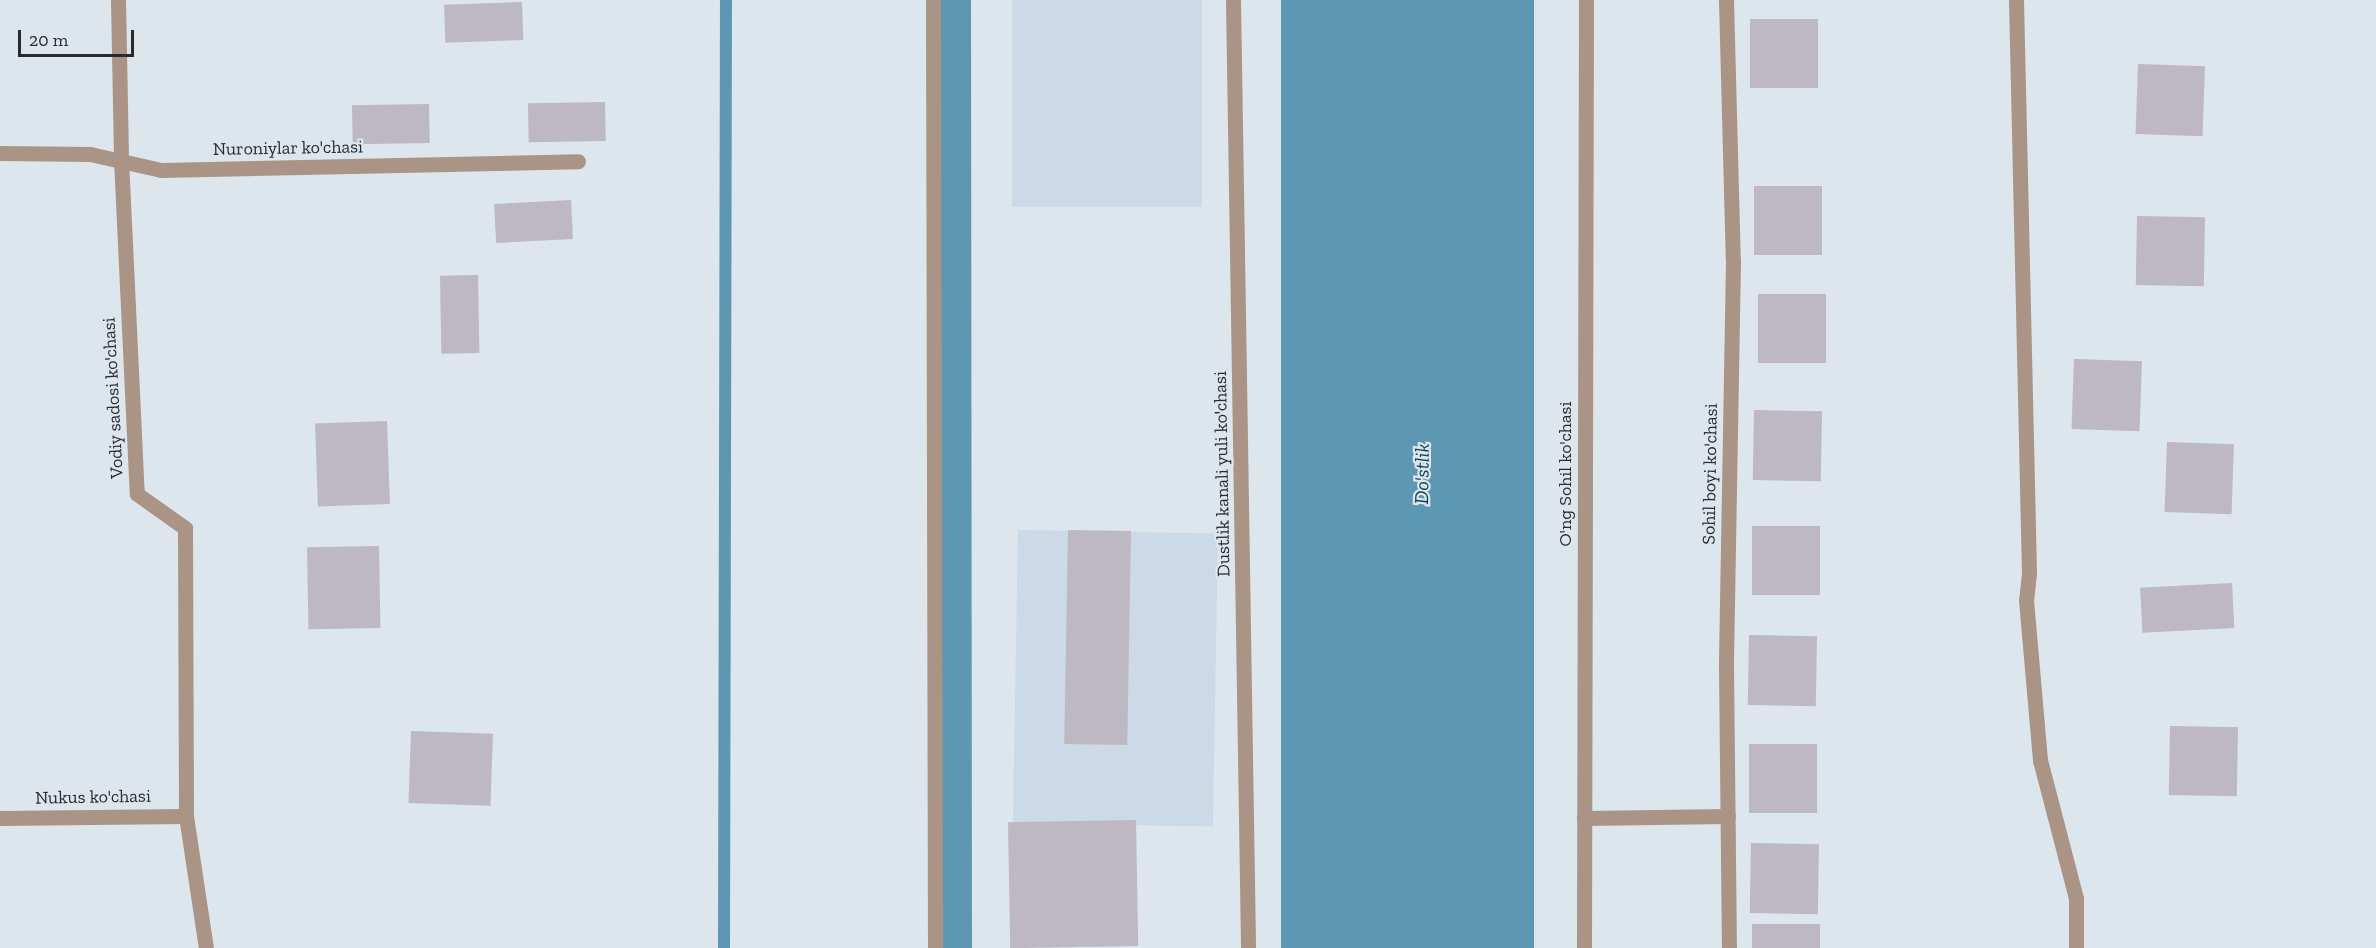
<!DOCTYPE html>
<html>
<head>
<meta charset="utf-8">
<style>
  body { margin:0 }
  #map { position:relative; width:2376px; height:948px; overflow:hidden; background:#dde5ed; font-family:"Zilla Slab",serif }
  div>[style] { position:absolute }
  .built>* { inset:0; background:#ccdae8; transform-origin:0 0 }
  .water>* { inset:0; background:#5e97b2; transform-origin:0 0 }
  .stream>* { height:12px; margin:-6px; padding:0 6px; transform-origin:6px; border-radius:6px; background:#5e97b2 }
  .canal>* { height:40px; margin:-20px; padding:0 20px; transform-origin:20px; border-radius:20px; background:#5e97b2 }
  .building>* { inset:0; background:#bdb8c2; transform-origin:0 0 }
  .lane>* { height:15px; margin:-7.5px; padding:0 7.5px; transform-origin:7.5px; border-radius:7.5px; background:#a99485 }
  .street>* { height:15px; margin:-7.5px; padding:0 7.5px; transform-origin:7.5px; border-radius:7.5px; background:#a99485 }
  span { translate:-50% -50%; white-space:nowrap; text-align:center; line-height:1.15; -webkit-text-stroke:4.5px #dde5ed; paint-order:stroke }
  .street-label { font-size:18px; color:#282b2e }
  .water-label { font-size:20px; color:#0c3e52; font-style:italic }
  .scale { position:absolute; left:18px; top:30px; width:116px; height:27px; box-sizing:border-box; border:3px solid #282b2e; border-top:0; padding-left:8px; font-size:18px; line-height:21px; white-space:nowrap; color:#282b2e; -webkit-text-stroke:4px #dde5ed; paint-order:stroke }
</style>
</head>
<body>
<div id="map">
  <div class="built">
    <i style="left:1012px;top:0;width:190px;height:207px"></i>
    <i style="left:1018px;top:530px;width:200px;height:293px;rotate:1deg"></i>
  </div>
  <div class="water">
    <i style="left:1281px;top:0;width:253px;height:948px"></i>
  </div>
  <div class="stream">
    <i style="left:724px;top:948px;width:948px;rotate:-89.88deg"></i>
  </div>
  <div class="canal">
    <i style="left:951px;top:0;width:948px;rotate:89.94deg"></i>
  </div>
  <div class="building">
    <i style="left:522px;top:2px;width:38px;height:78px;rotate:88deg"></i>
    <i style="left:1750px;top:19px;width:68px;height:69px"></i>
    <i style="left:2138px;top:64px;width:67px;height:70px;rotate:2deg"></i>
    <i style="left:605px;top:102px;width:39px;height:77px;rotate:89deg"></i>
    <i style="left:429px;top:104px;width:39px;height:77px;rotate:89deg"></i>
    <i style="left:1754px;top:186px;width:68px;height:69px"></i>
    <i style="left:571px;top:200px;width:39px;height:77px;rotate:87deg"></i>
    <i style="left:2137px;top:216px;width:68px;height:69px;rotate:1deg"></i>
    <i style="left:478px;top:275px;width:78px;height:38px;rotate:89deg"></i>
    <i style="left:1758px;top:294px;width:68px;height:69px"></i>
    <i style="left:2074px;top:359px;width:68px;height:70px;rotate:2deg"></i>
    <i style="left:1754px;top:410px;width:68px;height:70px;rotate:1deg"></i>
    <i style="left:387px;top:421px;width:83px;height:72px;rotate:88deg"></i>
    <i style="left:2167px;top:442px;width:67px;height:70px;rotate:2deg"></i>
    <i style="left:1752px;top:526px;width:68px;height:69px"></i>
    <i style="left:1068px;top:530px;width:63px;height:214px;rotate:1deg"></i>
    <i style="left:379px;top:546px;width:82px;height:72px;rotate:89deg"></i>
    <i style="left:2232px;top:583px;width:45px;height:92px;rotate:87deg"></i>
    <i style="left:1749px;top:635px;width:68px;height:70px;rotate:1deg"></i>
    <i style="left:2170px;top:726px;width:68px;height:69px;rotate:1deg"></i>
    <i style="left:411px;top:731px;width:82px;height:72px;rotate:2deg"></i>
    <i style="left:1749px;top:744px;width:68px;height:69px"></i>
    <i style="left:1136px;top:820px;width:126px;height:128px;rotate:89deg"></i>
    <i style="left:1751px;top:843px;width:68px;height:70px;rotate:1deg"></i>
    <i style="left:1820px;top:924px;width:24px;height:68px;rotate:90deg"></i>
  </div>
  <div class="lane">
    <i style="left:933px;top:0;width:948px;rotate:89.88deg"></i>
  </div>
  <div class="street">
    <i style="left:118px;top:0;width:159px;rotate:88.9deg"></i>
    <i style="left:121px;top:159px;width:335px;rotate:87.3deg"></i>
    <i style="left:137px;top:494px;width:59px;rotate:35.3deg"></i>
    <i style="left:185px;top:528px;width:288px;rotate:89.8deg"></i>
    <i style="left:186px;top:816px;width:134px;rotate:81.4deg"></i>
    <i style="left:1233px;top:0;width:948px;rotate:89.09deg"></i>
    <i style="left:1726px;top:0;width:260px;rotate:88.5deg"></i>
    <i style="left:1733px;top:260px;width:406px;rotate:91deg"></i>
    <i style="left:1726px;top:666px;width:282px;rotate:89.4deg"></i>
    <i style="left:2016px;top:0;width:573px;rotate:88.7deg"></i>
    <i style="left:2029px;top:573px;width:27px;rotate:96deg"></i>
    <i style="left:2026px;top:600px;width:161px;rotate:85deg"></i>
    <i style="left:2040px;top:760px;width:143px;rotate:75.4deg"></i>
    <i style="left:2076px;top:898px;width:50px;rotate:90deg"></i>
    <i style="left:0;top:153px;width:90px;rotate:0.6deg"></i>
    <i style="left:90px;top:154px;width:73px;rotate:12.7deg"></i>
    <i style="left:161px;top:170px;width:417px;rotate:-1.2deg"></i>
    <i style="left:0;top:818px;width:186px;rotate:-0.6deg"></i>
    <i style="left:1584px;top:818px;width:144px;rotate:-0.8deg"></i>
    <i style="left:1584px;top:948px;width:948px;rotate:-89.88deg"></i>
  </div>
  <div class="street-label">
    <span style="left:288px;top:148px;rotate:-1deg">Nuroniylar ko'chasi</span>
    <span style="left:113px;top:398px;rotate:-93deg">Vodiy sadosi ko'chasi</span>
    <span style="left:1222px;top:474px;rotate:-91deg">Dustlik kanali yuli ko'chasi</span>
    <span style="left:1565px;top:474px;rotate:-90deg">O'ng Sohil ko'chasi</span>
    <span style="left:1710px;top:474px;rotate:-89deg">Sohil boyi ko'chasi</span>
    <span style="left:93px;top:797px;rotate:-1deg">Nukus ko'chasi</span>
  </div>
  <div class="water-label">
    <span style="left:1422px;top:474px;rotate:-89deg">Do'stlik</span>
  </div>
  <div class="scale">20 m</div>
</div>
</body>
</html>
